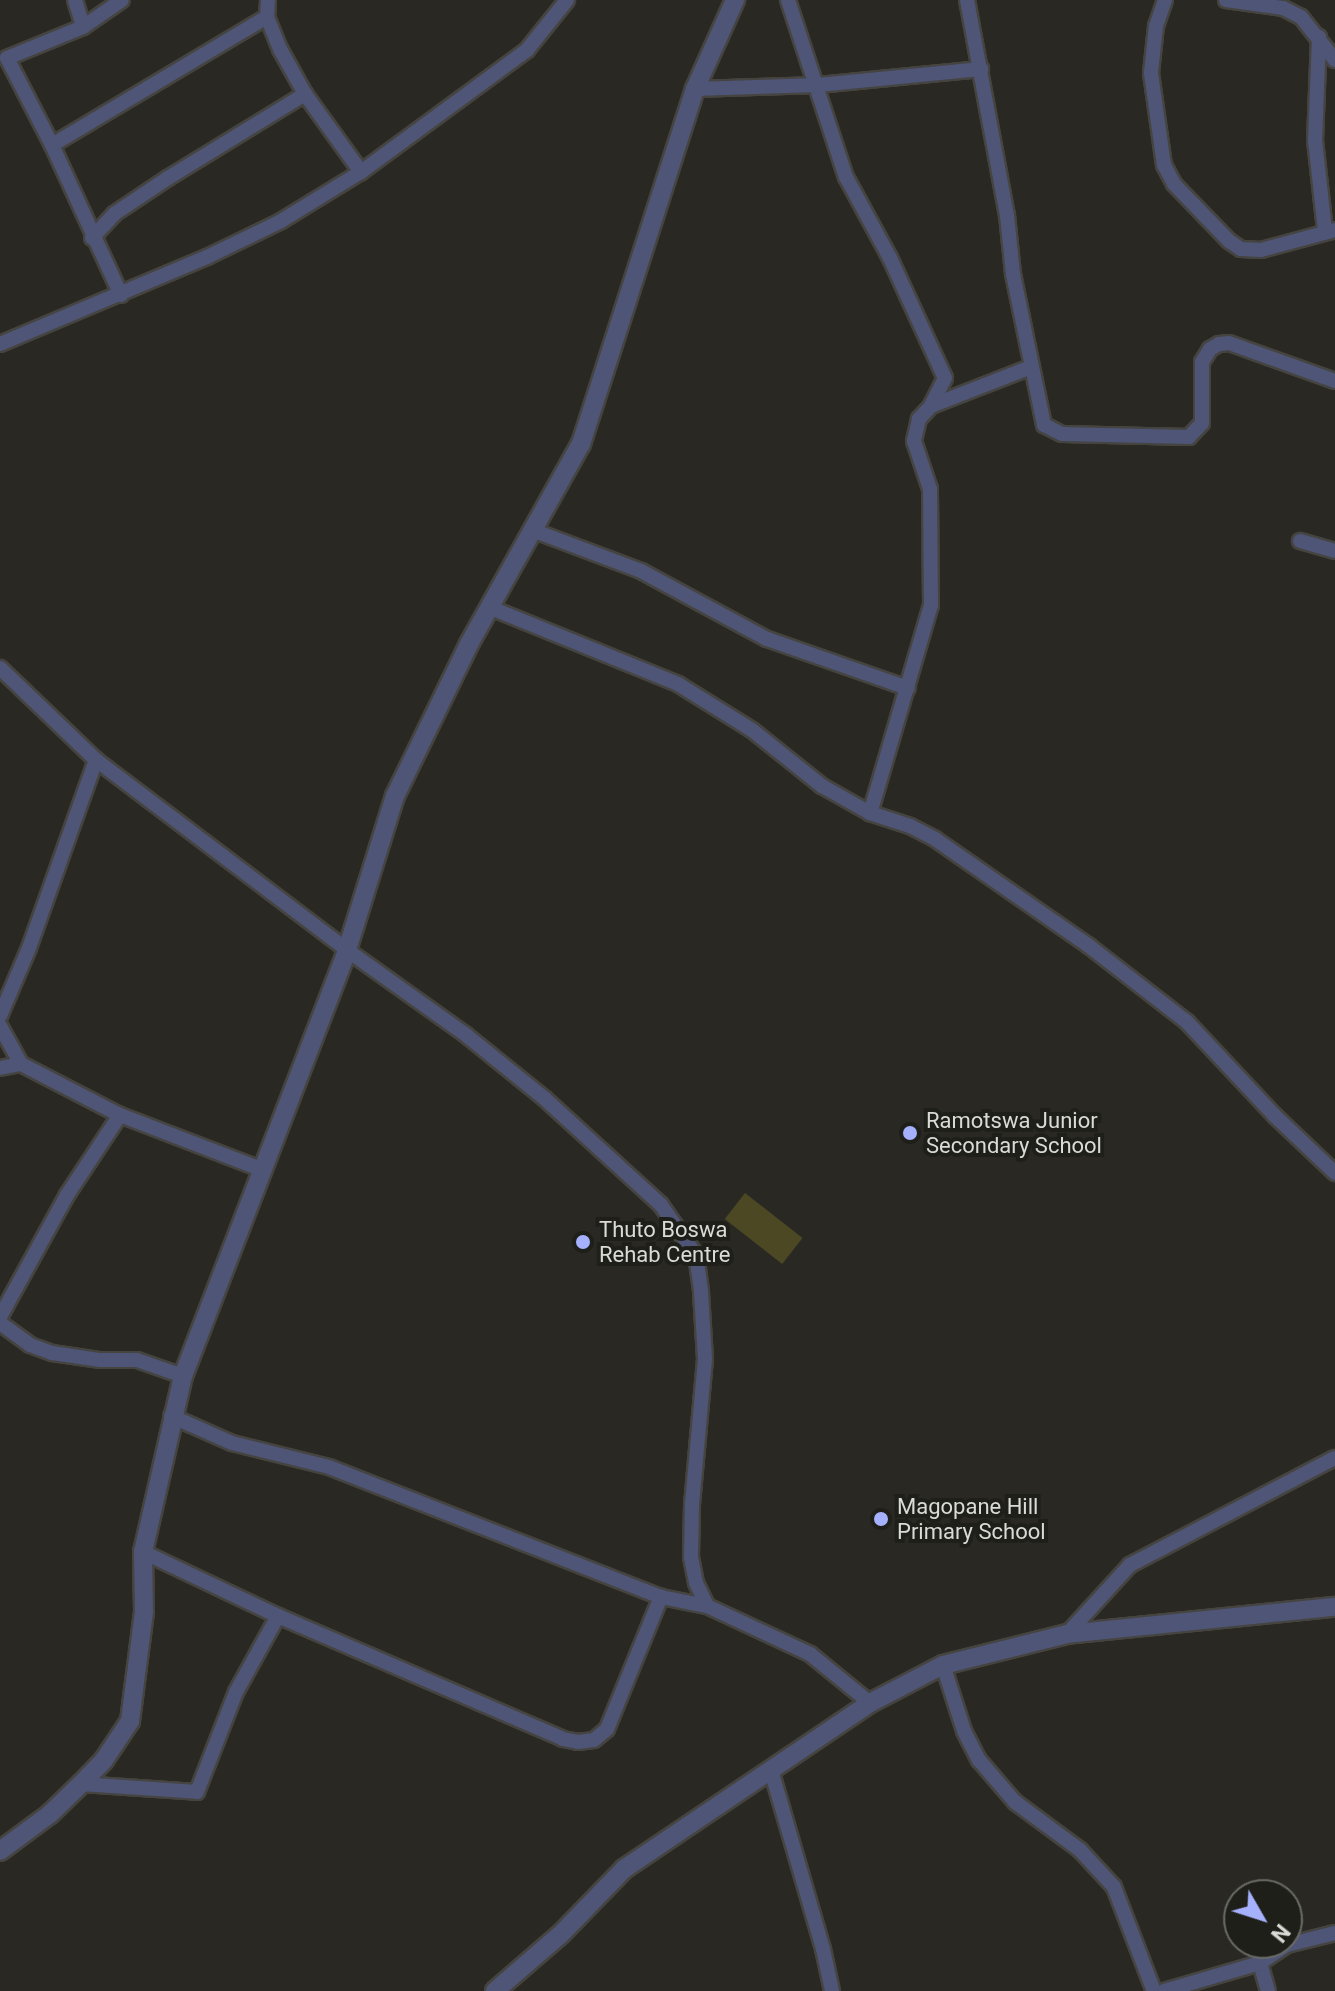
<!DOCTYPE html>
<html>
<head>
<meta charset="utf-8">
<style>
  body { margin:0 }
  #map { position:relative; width:1335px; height:1991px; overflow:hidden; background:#292823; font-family:Roboto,sans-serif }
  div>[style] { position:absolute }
  .green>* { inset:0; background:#4c4824; transform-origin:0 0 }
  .roads { filter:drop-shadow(2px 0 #454440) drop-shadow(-2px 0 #454440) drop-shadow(0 2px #454440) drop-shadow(0 -2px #454440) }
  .minor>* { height:14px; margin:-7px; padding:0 7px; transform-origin:7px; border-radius:7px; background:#4e5577 }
  .tertiary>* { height:18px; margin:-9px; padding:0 9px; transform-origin:9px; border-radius:9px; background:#4e5577 }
  .dots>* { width:22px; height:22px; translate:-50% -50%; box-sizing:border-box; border:4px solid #1f1f1a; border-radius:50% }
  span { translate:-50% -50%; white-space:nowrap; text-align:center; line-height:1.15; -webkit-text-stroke:8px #1f1f1a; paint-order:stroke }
  .poi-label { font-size:22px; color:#dadad6 }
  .left { translate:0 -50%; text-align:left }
  .north { position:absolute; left:1223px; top:1879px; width:80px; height:80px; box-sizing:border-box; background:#1f1f1a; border:2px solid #6a6a65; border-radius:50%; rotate:129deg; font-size:22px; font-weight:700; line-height:32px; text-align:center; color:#dadad6 }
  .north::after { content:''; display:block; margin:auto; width:28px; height:36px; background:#a5b1fc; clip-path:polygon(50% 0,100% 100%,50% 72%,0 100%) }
</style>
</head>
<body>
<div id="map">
  <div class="green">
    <i style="left:745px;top:1193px;width:73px;height:33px;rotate:38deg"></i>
  </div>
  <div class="roads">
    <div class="minor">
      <i style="left:75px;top:0;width:28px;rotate:73deg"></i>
      <i style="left:268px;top:0;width:17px;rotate:93deg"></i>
      <i style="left:267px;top:17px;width:35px;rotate:68deg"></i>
      <i style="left:280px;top:49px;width:51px;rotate:60.9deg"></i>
      <i style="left:305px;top:94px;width:96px;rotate:54.3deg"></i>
      <i style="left:788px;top:0;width:186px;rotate:71.9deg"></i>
      <i style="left:846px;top:177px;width:92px;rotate:61.5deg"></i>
      <i style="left:890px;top:258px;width:132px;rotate:65.4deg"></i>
      <i style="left:945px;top:378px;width:31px;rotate:117deg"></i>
      <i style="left:931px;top:406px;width:18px;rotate:133deg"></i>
      <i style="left:919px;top:419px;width:23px;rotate:103deg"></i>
      <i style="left:914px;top:441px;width:51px;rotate:71.6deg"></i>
      <i style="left:930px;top:489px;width:116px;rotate:89.5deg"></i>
      <i style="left:931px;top:605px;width:217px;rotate:106.3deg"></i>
      <i style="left:967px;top:0;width:219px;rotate:79.5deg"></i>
      <i style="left:1007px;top:215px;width:59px;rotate:84.2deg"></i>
      <i style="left:1013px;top:274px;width:154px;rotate:78.4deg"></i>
      <i style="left:1044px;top:425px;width:20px;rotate:27deg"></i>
      <i style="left:1062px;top:434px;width:127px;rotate:1.4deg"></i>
      <i style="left:1189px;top:437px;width:19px;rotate:-47deg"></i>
      <i style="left:1202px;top:423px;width:61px;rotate:-90deg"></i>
      <i style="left:1202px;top:362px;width:15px;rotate:-58deg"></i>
      <i style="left:1210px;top:349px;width:10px;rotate:-29deg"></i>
      <i style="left:1219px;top:344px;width:10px;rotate:-6deg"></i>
      <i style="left:1229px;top:343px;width:113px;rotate:19.7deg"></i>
      <i style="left:1165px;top:0;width:28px;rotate:109deg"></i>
      <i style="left:1156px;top:26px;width:47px;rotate:96.1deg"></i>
      <i style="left:1151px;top:73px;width:93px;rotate:82deg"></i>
      <i style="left:1164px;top:165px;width:21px;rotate:62deg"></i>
      <i style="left:1174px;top:184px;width:79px;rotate:46deg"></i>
      <i style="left:1229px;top:241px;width:14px;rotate:34deg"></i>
      <i style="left:1241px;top:249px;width:20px;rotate:3deg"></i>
      <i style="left:1261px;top:250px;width:77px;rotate:-15.1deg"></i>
      <i style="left:1226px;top:0;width:58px;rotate:8deg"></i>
      <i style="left:1283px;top:8px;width:20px;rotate:27deg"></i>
      <i style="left:1301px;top:17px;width:55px;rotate:51.7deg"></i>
      <i style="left:1319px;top:37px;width:103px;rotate:92.2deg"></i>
      <i style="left:1315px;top:140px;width:91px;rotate:83.7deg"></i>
      <i style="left:695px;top:89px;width:123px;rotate:-1.9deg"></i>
      <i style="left:818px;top:85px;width:164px;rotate:-5.6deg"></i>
      <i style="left:52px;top:145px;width:250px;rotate:-30.8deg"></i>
      <i style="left:92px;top:238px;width:33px;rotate:-47deg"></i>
      <i style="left:114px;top:214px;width:65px;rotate:-33.7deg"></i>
      <i style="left:168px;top:178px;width:161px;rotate:-31.5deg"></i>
      <i style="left:121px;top:295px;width:165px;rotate:-114.7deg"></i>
      <i style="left:52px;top:145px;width:98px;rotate:-117.3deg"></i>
      <i style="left:7px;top:58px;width:82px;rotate:-22.2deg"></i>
      <i style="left:83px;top:27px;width:47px;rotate:-34.7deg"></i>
      <i style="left:0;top:344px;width:225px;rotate:-22.8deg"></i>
      <i style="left:207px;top:257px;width:82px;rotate:-25.9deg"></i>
      <i style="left:281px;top:221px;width:94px;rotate:-31.5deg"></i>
      <i style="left:361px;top:172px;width:206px;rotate:-36.3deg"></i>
      <i style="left:527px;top:50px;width:64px;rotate:-51.3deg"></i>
      <i style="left:931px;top:406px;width:107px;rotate:-21.3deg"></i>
      <i style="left:532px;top:530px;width:116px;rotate:20.6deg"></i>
      <i style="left:641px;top:571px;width:143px;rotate:28.4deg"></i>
      <i style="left:767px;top:639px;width:149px;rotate:19.2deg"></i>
      <i style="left:1300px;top:541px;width:36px;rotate:16deg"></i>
      <i style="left:491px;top:608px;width:202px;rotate:22.1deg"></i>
      <i style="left:678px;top:684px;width:87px;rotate:31.9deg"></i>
      <i style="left:752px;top:730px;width:90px;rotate:38.7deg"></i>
      <i style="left:822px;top:786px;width:55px;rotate:29.4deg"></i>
      <i style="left:870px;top:813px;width:42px;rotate:18deg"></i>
      <i style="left:910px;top:826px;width:28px;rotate:27deg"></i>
      <i style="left:935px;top:839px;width:188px;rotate:34.8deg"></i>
      <i style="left:1089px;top:946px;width:124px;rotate:37.8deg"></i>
      <i style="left:1187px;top:1022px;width:129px;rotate:46.9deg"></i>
      <i style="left:1275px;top:1116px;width:83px;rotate:43.5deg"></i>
      <i style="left:0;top:668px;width:133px;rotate:43.8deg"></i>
      <i style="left:96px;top:760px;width:315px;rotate:37.1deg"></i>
      <i style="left:347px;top:950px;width:146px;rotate:35.5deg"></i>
      <i style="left:466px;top:1035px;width:100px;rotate:38.9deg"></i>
      <i style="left:544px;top:1098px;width:159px;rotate:42.4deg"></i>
      <i style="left:661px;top:1205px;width:61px;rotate:55deg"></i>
      <i style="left:696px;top:1255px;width:37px;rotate:82deg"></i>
      <i style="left:701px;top:1292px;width:67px;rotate:86.6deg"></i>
      <i style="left:705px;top:1359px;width:147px;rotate:95.1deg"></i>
      <i style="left:692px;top:1505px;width:52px;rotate:91.1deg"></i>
      <i style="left:691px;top:1557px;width:26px;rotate:79deg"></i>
      <i style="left:696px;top:1583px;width:25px;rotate:64deg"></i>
      <i style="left:707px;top:1606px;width:114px;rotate:25deg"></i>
      <i style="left:810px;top:1654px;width:77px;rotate:39.2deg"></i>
      <i style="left:0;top:1016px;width:74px;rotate:-66.9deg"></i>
      <i style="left:29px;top:948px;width:200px;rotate:-70.4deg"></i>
      <i style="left:0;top:1026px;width:43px;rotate:61.1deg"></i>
      <i style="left:21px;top:1064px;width:111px;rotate:27.3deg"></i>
      <i style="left:120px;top:1115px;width:151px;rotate:21deg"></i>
      <i style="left:0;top:1068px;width:21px;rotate:-11deg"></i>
      <i style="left:0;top:1317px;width:139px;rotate:-61.2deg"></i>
      <i style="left:67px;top:1195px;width:96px;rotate:-56.5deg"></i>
      <i style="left:0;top:1323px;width:37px;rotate:36deg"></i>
      <i style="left:30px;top:1345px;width:23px;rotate:20deg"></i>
      <i style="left:52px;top:1353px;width:49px;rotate:8.3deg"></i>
      <i style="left:100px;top:1360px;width:37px"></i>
      <i style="left:137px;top:1360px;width:49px;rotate:19.2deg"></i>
      <i style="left:171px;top:1416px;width:67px;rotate:23.9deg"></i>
      <i style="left:232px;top:1443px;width:100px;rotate:13.9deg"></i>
      <i style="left:329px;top:1467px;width:357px;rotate:21.4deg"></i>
      <i style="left:661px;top:1597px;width:47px;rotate:11.1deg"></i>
      <i style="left:143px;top:1552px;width:149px;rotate:25.4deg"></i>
      <i style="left:278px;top:1616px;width:310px;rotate:23.3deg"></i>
      <i style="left:563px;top:1739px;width:15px;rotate:11deg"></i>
      <i style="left:578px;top:1742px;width:16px;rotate:-7deg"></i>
      <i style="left:594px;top:1740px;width:17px;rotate:-40deg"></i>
      <i style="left:607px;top:1729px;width:143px;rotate:-67.8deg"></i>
      <i style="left:1067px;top:1634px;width:93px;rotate:-47.6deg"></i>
      <i style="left:1130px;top:1565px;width:231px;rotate:-27.6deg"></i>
      <i style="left:943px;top:1665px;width:69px;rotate:72.3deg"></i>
      <i style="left:964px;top:1731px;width:33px;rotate:63deg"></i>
      <i style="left:979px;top:1760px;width:55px;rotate:49.4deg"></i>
      <i style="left:1015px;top:1802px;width:81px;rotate:36.4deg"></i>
      <i style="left:1080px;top:1850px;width:50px;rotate:47.4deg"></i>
      <i style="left:1114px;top:1887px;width:111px;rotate:69deg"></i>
      <i style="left:771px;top:1770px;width:186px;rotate:73.8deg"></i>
      <i style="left:823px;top:1949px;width:43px;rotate:77.9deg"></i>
      <i style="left:81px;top:1784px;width:116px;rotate:3.9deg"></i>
      <i style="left:197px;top:1792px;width:107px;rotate:-68.7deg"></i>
      <i style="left:236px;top:1692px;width:87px;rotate:-61.1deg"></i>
      <i style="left:1260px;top:1963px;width:29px;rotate:74deg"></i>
      <i style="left:1164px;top:1991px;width:100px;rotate:-16.3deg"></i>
      <i style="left:1260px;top:1963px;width:32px;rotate:-34deg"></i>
      <i style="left:1287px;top:1945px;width:49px;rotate:-14deg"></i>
    </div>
    <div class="tertiary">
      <i style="left:0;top:1851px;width:62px;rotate:-36.5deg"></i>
      <i style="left:50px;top:1814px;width:43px;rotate:-44.1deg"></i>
      <i style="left:81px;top:1784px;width:33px;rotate:-46deg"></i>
      <i style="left:104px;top:1760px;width:47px;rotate:-56.3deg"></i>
      <i style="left:130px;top:1721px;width:110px;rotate:-82.7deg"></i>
      <i style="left:144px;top:1612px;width:60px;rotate:-91deg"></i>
      <i style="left:143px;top:1552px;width:180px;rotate:-77.2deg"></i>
      <i style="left:183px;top:1376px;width:456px;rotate:-68.9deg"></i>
      <i style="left:347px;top:950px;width:161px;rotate:-72.7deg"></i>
      <i style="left:395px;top:796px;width:169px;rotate:-64deg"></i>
      <i style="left:469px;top:644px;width:229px;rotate:-60.8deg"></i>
      <i style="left:581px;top:444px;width:373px;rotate:-72.2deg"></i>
      <i style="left:695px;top:89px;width:98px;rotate:-65.8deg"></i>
      <i style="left:495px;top:1991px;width:87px;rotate:-40.8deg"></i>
      <i style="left:561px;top:1934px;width:91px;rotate:-45.9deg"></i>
      <i style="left:624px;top:1869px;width:297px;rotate:-34deg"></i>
      <i style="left:870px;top:1703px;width:82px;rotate:-27.5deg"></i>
      <i style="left:943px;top:1665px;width:128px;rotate:-14deg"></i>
      <i style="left:1067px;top:1634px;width:269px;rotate:-5.8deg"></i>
    </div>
  </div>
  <div class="dots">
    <i style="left:910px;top:1133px;background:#a5b1fc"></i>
    <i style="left:583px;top:1242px;background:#a5b1fc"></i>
    <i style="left:881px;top:1519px;background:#a5b1fc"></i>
  </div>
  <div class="poi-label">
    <span class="left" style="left:926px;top:1133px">Ramotswa Junior<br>Secondary School</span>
    <span class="left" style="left:599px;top:1242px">Thuto Boswa<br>Rehab Centre</span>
    <span class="left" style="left:897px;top:1519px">Magopane Hill<br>Primary School</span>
  </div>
  <div class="north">N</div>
</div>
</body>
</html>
